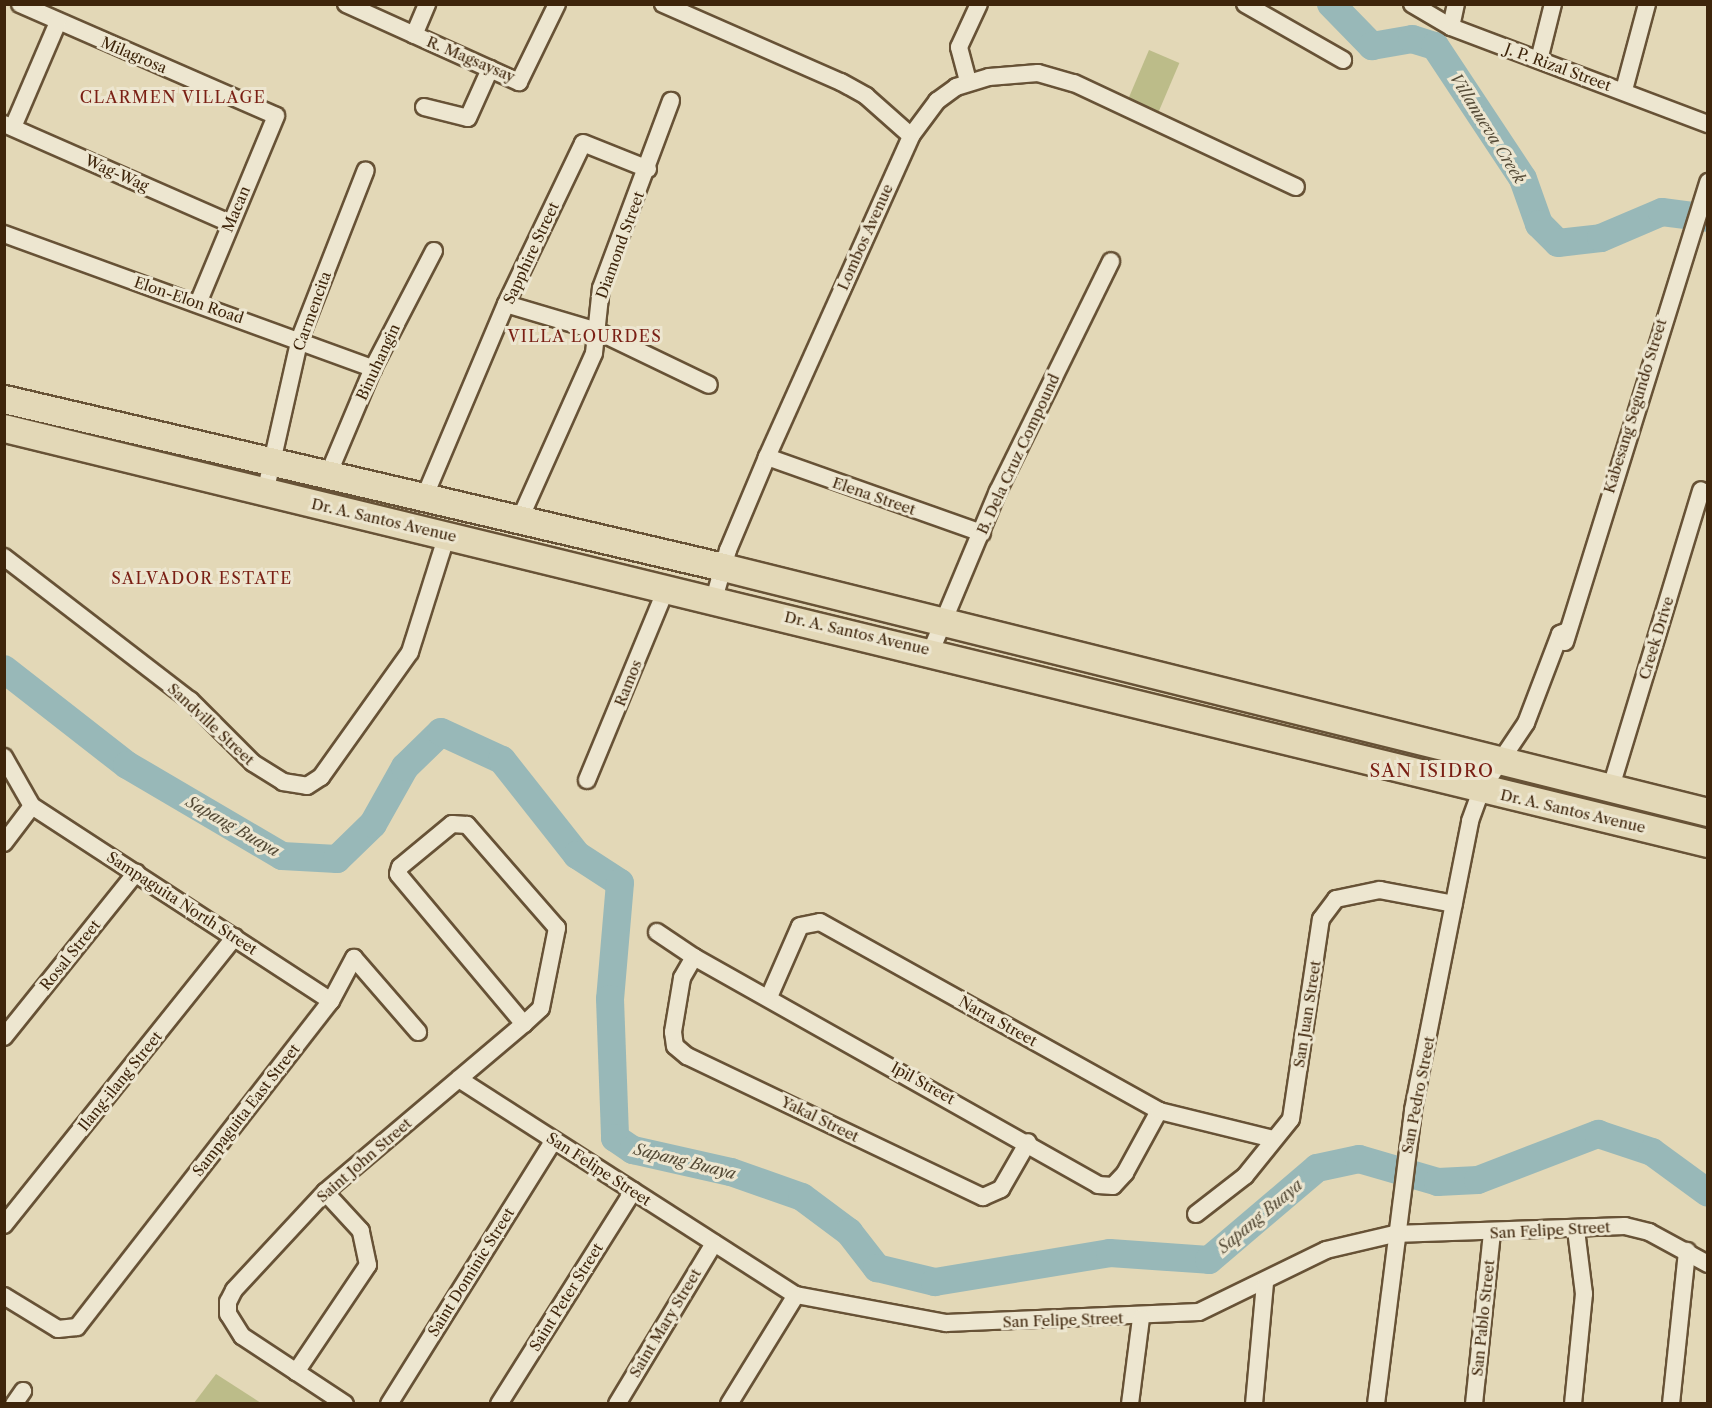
<!DOCTYPE html>
<html>
<head>
<meta charset="utf-8">
<style>
  body { margin:0 }
  #map { position:relative; width:1712px; height:1408px; overflow:hidden; background:#e3d8b7; font-family:"Libre Caslon Text",serif }
  div>[style] { position:absolute }
  .green>* { inset:0; background:#bcbc89; transform-origin:0 0 }
  .river>* { height:28px; margin:-14px; padding:0 14px; transform-origin:14px; border-radius:14px; background:#98b8b8 }
  .roads { filter:drop-shadow(2px 0 #675236) drop-shadow(-2px 0 #675236) drop-shadow(0 2px #675236) drop-shadow(0 -2px #675236) }
  .street>* { height:16px; margin:-8px; padding:0 8px; transform-origin:8px; border-radius:8px; background:#ede6d0 }
  .primary>* { height:27px; margin:-13.5px; padding:0 13.5px; transform-origin:13.5px; border-radius:13.5px; background:#e3d8b7 }
  span { translate:-50% -50%; white-space:nowrap; text-align:center; line-height:1.15; -webkit-text-stroke:6px #ede6d0; paint-order:stroke }
  .street-label { font-size:15px; color:#3e250b }
  .neighbourhood-label { font-size:16px; color:#7a1f14; letter-spacing:1.5px }
  .water-label { font-size:16px; color:#544a36; font-style:italic }
  .quarter-label { font-size:18px; color:#7a1f14; letter-spacing:1.5px }
  .frame { position:absolute; inset:0; border:6px solid #3e250b; pointer-events:none }
</style>
</head>
<body>
<div id="map">
  <div class="green">
    <i style="left:1149px;top:50px;width:33px;height:58px;rotate:23deg"></i>
    <i style="clip-path:polygon(216px 1374px,261px 1403px,194px 1403px)"></i>
  </div>
  <div class="river">
    <i style="left:1331px;top:4px;width:59px;rotate:45.7deg"></i>
    <i style="left:1372px;top:46px;width:41px;rotate:-9.9deg"></i>
    <i style="left:1412px;top:39px;width:24px;rotate:17deg"></i>
    <i style="left:1435px;top:46px;width:159px;rotate:56.5deg"></i>
    <i style="left:1523px;top:179px;width:48px;rotate:70.4deg"></i>
    <i style="left:1539px;top:224px;width:27px;rotate:45deg"></i>
    <i style="left:1558px;top:243px;width:43px;rotate:-6.6deg"></i>
    <i style="left:1601px;top:238px;width:66px;rotate:-23.1deg"></i>
    <i style="left:1662px;top:212px;width:46px;rotate:7.4deg"></i>
    <i style="left:4px;top:669px;width:156px;rotate:38deg"></i>
    <i style="left:127px;top:765px;width:180px;rotate:30.4deg"></i>
    <i style="left:282px;top:856px;width:55px;rotate:3.1deg"></i>
    <i style="left:337px;top:859px;width:50px;rotate:-44.2deg"></i>
    <i style="left:373px;top:824px;width:65px;rotate:-60.7deg"></i>
    <i style="left:405px;top:767px;width:50px;rotate:-44.2deg"></i>
    <i style="left:441px;top:732px;width:67px;rotate:24.7deg"></i>
    <i style="left:502px;top:760px;width:121px;rotate:51.7deg"></i>
    <i style="left:577px;top:855px;width:51px;rotate:33.1deg"></i>
    <i style="left:620px;top:883px;width:116px;rotate:94.9deg"></i>
    <i style="left:610px;top:999px;width:139px;rotate:87.9deg"></i>
    <i style="left:615px;top:1138px;width:22px;rotate:34deg"></i>
    <i style="left:633px;top:1150px;width:100px;rotate:12.7deg"></i>
    <i style="left:731px;top:1172px;width:75px;rotate:19.4deg"></i>
    <i style="left:802px;top:1197px;width:59px;rotate:36.7deg"></i>
    <i style="left:849px;top:1232px;width:46px;rotate:52.1deg"></i>
    <i style="left:877px;top:1268px;width:60px;rotate:13.6deg"></i>
    <i style="left:935px;top:1282px;width:177px;rotate:-9.4deg"></i>
    <i style="left:1110px;top:1253px;width:99px;rotate:4deg"></i>
    <i style="left:1209px;top:1260px;width:142px;rotate:-40.4deg"></i>
    <i style="left:1317px;top:1168px;width:43px;rotate:-12.1deg"></i>
    <i style="left:1359px;top:1159px;width:82px;rotate:16.2deg"></i>
    <i style="left:1438px;top:1182px;width:40px;rotate:-2.9deg"></i>
    <i style="left:1478px;top:1180px;width:129px;rotate:-21deg"></i>
    <i style="left:1598px;top:1134px;width:57px;rotate:18.4deg"></i>
    <i style="left:1652px;top:1152px;width:69px;rotate:36.2deg"></i>
  </div>
  <div class="roads">
    <div class="street">
      <i style="left:20px;top:4px;width:279px;rotate:23.6deg"></i>
      <i style="left:276px;top:116px;width:203px;rotate:112.6deg"></i>
      <i style="left:346px;top:4px;width:190px;rotate:24.3deg"></i>
      <i style="left:519px;top:82px;width:87px;rotate:-64deg"></i>
      <i style="left:663px;top:4px;width:194px;rotate:23.7deg"></i>
      <i style="left:841px;top:82px;width:29px;rotate:29deg"></i>
      <i style="left:866px;top:96px;width:60px;rotate:41.6deg"></i>
      <i style="left:1245px;top:4px;width:113px;rotate:29.7deg"></i>
      <i style="left:1412px;top:4px;width:45px;rotate:30.5deg"></i>
      <i style="left:1451px;top:27px;width:275px;rotate:20.7deg"></i>
      <i style="left:1451px;top:27px;width:24px;rotate:-78deg"></i>
      <i style="left:414px;top:35px;width:34px;rotate:-67deg"></i>
      <i style="left:1539px;top:60px;width:58px;rotate:-76deg"></i>
      <i style="left:968px;top:81px;width:35px;rotate:-105deg"></i>
      <i style="left:959px;top:47px;width:47px;rotate:-65.1deg"></i>
      <i style="left:1624px;top:90px;width:89px;rotate:-75deg"></i>
      <i style="left:424px;top:107px;width:45px;rotate:14deg"></i>
      <i style="left:468px;top:118px;width:54px;rotate:-65.8deg"></i>
      <i style="left:4px;top:124px;width:246px;rotate:23.7deg"></i>
      <i style="left:13px;top:127px;width:114px;rotate:-66.8deg"></i>
      <i style="left:4px;top:234px;width:393px;rotate:20deg"></i>
      <i style="left:506px;top:304px;width:95px;rotate:16.5deg"></i>
      <i style="left:597px;top:331px;width:124px;rotate:25.7deg"></i>
      <i style="left:767px;top:457px;width:228px;rotate:19.5deg"></i>
      <i style="left:328px;top:475px;width:116px;rotate:-67.2deg"></i>
      <i style="left:373px;top:368px;width:132px;rotate:-62.5deg"></i>
      <i style="left:265px;top:493px;width:159px;rotate:-77.3deg"></i>
      <i style="left:300px;top:338px;width:180px;rotate:-68.6deg"></i>
      <i style="left:424px;top:498px;width:211px;rotate:-67.1deg"></i>
      <i style="left:506px;top:304px;width:178px;rotate:-64.4deg"></i>
      <i style="left:583px;top:143px;width:70px;rotate:21.8deg"></i>
      <i style="left:519px;top:521px;width:184px;rotate:-65.9deg"></i>
      <i style="left:594px;top:353px;width:65px;rotate:-83.9deg"></i>
      <i style="left:601px;top:288px;width:200px;rotate:-69.5deg"></i>
      <i style="left:4px;top:557px;width:235px;rotate:37.6deg"></i>
      <i style="left:190px;top:700px;width:89px;rotate:45deg"></i>
      <i style="left:253px;top:763px;width:36px;rotate:32deg"></i>
      <i style="left:283px;top:782px;width:24px;rotate:9deg"></i>
      <i style="left:307px;top:786px;width:17px;rotate:-33deg"></i>
      <i style="left:321px;top:777px;width:153px;rotate:-54.5deg"></i>
      <i style="left:410px;top:652px;width:123px;rotate:-72.5deg"></i>
      <i style="left:714px;top:599px;width:51px;rotate:-74.1deg"></i>
      <i style="left:728px;top:550px;width:101px;rotate:-67.2deg"></i>
      <i style="left:767px;top:457px;width:352px;rotate:-65.8deg"></i>
      <i style="left:911px;top:136px;width:44px;rotate:-53.4deg"></i>
      <i style="left:937px;top:101px;width:24px;rotate:-36deg"></i>
      <i style="left:956px;top:87px;width:34px;rotate:-17deg"></i>
      <i style="left:989px;top:77px;width:49px;rotate:-4.7deg"></i>
      <i style="left:1038px;top:73px;width:37px;rotate:16deg"></i>
      <i style="left:1074px;top:83px;width:245px;rotate:25.1deg"></i>
      <i style="left:1565px;top:642px;width:482px;rotate:-72.7deg"></i>
      <i style="left:931px;top:651px;width:173px;rotate:-67.3deg"></i>
      <i style="left:998px;top:491px;width:256px;rotate:-63.8deg"></i>
      <i style="left:4px;top:757px;width:56px;rotate:60.3deg"></i>
      <i style="left:32px;top:806px;width:357px;rotate:33.1deg"></i>
      <i style="left:587px;top:780px;width:209px;rotate:-67.5deg"></i>
      <i style="left:1611px;top:787px;width:310px;rotate:-73.1deg"></i>
      <i style="left:4px;top:843px;width:46px;rotate:-52.9deg"></i>
      <i style="left:657px;top:932px;width:45px;rotate:34deg"></i>
      <i style="left:694px;top:957px;width:464px;rotate:29.4deg"></i>
      <i style="left:1098px;top:1185px;width:15px;rotate:4deg"></i>
      <i style="left:1113px;top:1186px;width:18px;rotate:-47deg"></i>
      <i style="left:1125px;top:1173px;width:71px;rotate:-61.3deg"></i>
      <i style="left:694px;top:957px;width:24px;rotate:120deg"></i>
      <i style="left:682px;top:978px;width:55px;rotate:99.5deg"></i>
      <i style="left:673px;top:1032px;width:14px;rotate:82deg"></i>
      <i style="left:675px;top:1046px;width:16px;rotate:40deg"></i>
      <i style="left:687px;top:1056px;width:328px;rotate:25.5deg"></i>
      <i style="left:983px;top:1197px;width:20px;rotate:-24deg"></i>
      <i style="left:1001px;top:1189px;width:54px;rotate:-60.1deg"></i>
      <i style="left:769px;top:997px;width:77px;rotate:-66.4deg"></i>
      <i style="left:800px;top:926px;width:20px;rotate:-11deg"></i>
      <i style="left:820px;top:922px;width:388px;rotate:29.1deg"></i>
      <i style="left:1159px;top:1111px;width:117px;rotate:13.8deg"></i>
      <i style="left:4px;top:1037px;width:211px;rotate:-51.2deg"></i>
      <i style="left:459px;top:1079px;width:400px;rotate:32.7deg"></i>
      <i style="left:796px;top:1295px;width:153px;rotate:10.6deg"></i>
      <i style="left:946px;top:1323px;width:253px;rotate:-2.5deg"></i>
      <i style="left:1199px;top:1312px;width:141px;rotate:-26deg"></i>
      <i style="left:1326px;top:1250px;width:70px;rotate:-13.2deg"></i>
      <i style="left:1394px;top:1234px;width:231px;rotate:-2deg"></i>
      <i style="left:1625px;top:1226px;width:25px;rotate:14deg"></i>
      <i style="left:1649px;top:1232px;width:67px;rotate:28.5deg"></i>
      <i style="left:1196px;top:1214px;width:62px;rotate:-37.8deg"></i>
      <i style="left:1245px;top:1176px;width:73px;rotate:-51.1deg"></i>
      <i style="left:1291px;top:1119px;width:202px;rotate:-81.5deg"></i>
      <i style="left:1321px;top:919px;width:25px;rotate:-53deg"></i>
      <i style="left:1336px;top:899px;width:45px;rotate:-11.6deg"></i>
      <i style="left:1380px;top:890px;width:75px;rotate:10.7deg"></i>
      <i style="left:4px;top:1225px;width:369px;rotate:-51.3deg"></i>
      <i style="left:4px;top:1296px;width:63px;rotate:31.4deg"></i>
      <i style="left:58px;top:1329px;width:19px;rotate:-6deg"></i>
      <i style="left:77px;top:1327px;width:413px;rotate:-52.1deg"></i>
      <i style="left:331px;top:1001px;width:49px;rotate:-61.9deg"></i>
      <i style="left:354px;top:958px;width:98px;rotate:49.1deg"></i>
      <i style="left:296px;top:1372px;width:129px;rotate:-56.1deg"></i>
      <i style="left:368px;top:1265px;width:35px;rotate:-102deg"></i>
      <i style="left:361px;top:1231px;width:53px;rotate:-132.7deg"></i>
      <i style="left:14px;top:1404px;width:16px;rotate:-55deg"></i>
      <i style="left:345px;top:1404px;width:123px;rotate:-146.6deg"></i>
      <i style="left:242px;top:1336px;width:26px;rotate:-122deg"></i>
      <i style="left:228px;top:1314px;width:12px;rotate:-90deg"></i>
      <i style="left:228px;top:1302px;width:13px;rotate:-63deg"></i>
      <i style="left:234px;top:1290px;width:134px;rotate:-47.1deg"></i>
      <i style="left:325px;top:1192px;width:260px;rotate:-40.2deg"></i>
      <i style="left:524px;top:1024px;width:23px;rotate:-43deg"></i>
      <i style="left:541px;top:1008px;width:82px;rotate:-78.7deg"></i>
      <i style="left:557px;top:928px;width:137px;rotate:-131.1deg"></i>
      <i style="left:467px;top:825px;width:15px;rotate:-176deg"></i>
      <i style="left:452px;top:824px;width:67px;rotate:140.4deg"></i>
      <i style="left:400px;top:867px;width:7px;rotate:106deg"></i>
      <i style="left:398px;top:874px;width:196px;rotate:50deg"></i>
      <i style="left:389px;top:1404px;width:311px;rotate:-58deg"></i>
      <i style="left:499px;top:1404px;width:252px;rotate:-57.8deg"></i>
      <i style="left:617px;top:1404px;width:188px;rotate:-58.9deg"></i>
      <i style="left:729px;top:1404px;width:128px;rotate:-58.4deg"></i>
      <i style="left:1130px;top:1404px;width:87px;rotate:-82.7deg"></i>
      <i style="left:1254px;top:1404px;width:121px;rotate:-84.8deg"></i>
      <i style="left:1376px;top:1404px;width:296px;rotate:-82.8deg"></i>
      <i style="left:1413px;top:1110px;width:295px;rotate:-78.8deg"></i>
      <i style="left:1470px;top:821px;width:33px;rotate:-70deg"></i>
      <i style="left:1481px;top:790px;width:81px;rotate:-56.1deg"></i>
      <i style="left:1526px;top:723px;width:95px;rotate:-69.1deg"></i>
      <i style="left:1560px;top:634px;width:5px;rotate:-22deg"></i>
      <i style="left:1474px;top:1404px;width:172px;rotate:-84deg"></i>
      <i style="left:1573px;top:1404px;width:111px;rotate:-84.3deg"></i>
      <i style="left:1584px;top:1294px;width:64px;rotate:-97.1deg"></i>
      <i style="left:1671px;top:1404px;width:154px;rotate:-84deg"></i>
    </div>
    <div class="primary">
      <i style="left:4px;top:399px;width:738px;rotate:13.15deg"></i>
      <i style="left:723px;top:567px;width:1015px;rotate:13.97deg"></i>
      <i style="left:4px;top:428px;width:1754px;rotate:13.69deg"></i>
    </div>
  </div>
  <div class="street-label">
    <span style="left:134px;top:55px;rotate:23deg">Milagrosa</span>
    <span style="left:471px;top:59px;rotate:23deg">R. Magsaysay</span>
    <span style="left:1558px;top:67px;rotate:20deg">J. P. Rizal Street</span>
    <span style="left:117px;top:173px;rotate:24deg">Wag-Wag</span>
    <span style="left:236px;top:209px;rotate:-67deg">Macan</span>
    <span style="left:865px;top:237px;rotate:-66deg">Lombos Avenue</span>
    <span style="left:620px;top:245px;rotate:-70deg">Diamond Street</span>
    <span style="left:531px;top:253px;rotate:-65deg">Sapphire Street</span>
    <span style="left:189px;top:300px;rotate:19deg">Elon-Elon Road</span>
    <span style="left:312px;top:311px;rotate:-70deg">Carmencita</span>
    <span style="left:378px;top:362px;rotate:-65deg">Binuhangin</span>
    <span style="left:1635px;top:406px;rotate:-73deg">Kabesang Segundo Street</span>
    <span style="left:1018px;top:454px;rotate:-65deg">B. Dela Cruz Compound</span>
    <span style="left:874px;top:496px;rotate:19deg">Elena Street</span>
    <span style="left:384px;top:520px;rotate:13deg">Dr. A. Santos Avenue</span>
    <span style="left:857px;top:633px;rotate:13deg">Dr. A. Santos Avenue</span>
    <span style="left:1656px;top:638px;rotate:-73deg">Creek Drive</span>
    <span style="left:628px;top:683px;rotate:-68deg">Ramos</span>
    <span style="left:211px;top:724px;rotate:43deg">Sandville Street</span>
    <span style="left:1573px;top:811px;rotate:13deg">Dr. A. Santos Avenue</span>
    <span style="left:182px;top:903px;rotate:33deg">Sampaguita North Street</span>
    <span style="left:70px;top:955px;rotate:-51deg">Rosal Street</span>
    <span style="left:1307px;top:1014px;rotate:-81deg">San Juan Street</span>
    <span style="left:998px;top:1021px;rotate:29deg">Narra Street</span>
    <span style="left:120px;top:1081px;rotate:-51deg">Ilang-ilang Street</span>
    <span style="left:923px;top:1083px;rotate:29deg">Ipil Street</span>
    <span style="left:1418px;top:1095px;rotate:-79deg">San Pedro Street</span>
    <span style="left:246px;top:1110px;rotate:-52deg">Sampaguita East Street</span>
    <span style="left:820px;top:1119px;rotate:26deg">Yakal Street</span>
    <span style="left:364px;top:1160px;rotate:-41deg">Saint John Street</span>
    <span style="left:599px;top:1169px;rotate:33deg">San Felipe Street</span>
    <span style="left:1550px;top:1230px;rotate:-3deg">San Felipe Street</span>
    <span style="left:471px;top:1272px;rotate:-58deg">Saint Dominic Street</span>
    <span style="left:566px;top:1297px;rotate:-58deg">Saint Peter Street</span>
    <span style="left:1483px;top:1318px;rotate:-84deg">San Pablo Street</span>
    <span style="left:1063px;top:1320px;rotate:-2deg">San Felipe Street</span>
    <span style="left:665px;top:1323px;rotate:-59deg">Saint Mary Street</span>
  </div>
  <div class="neighbourhood-label">
    <span style="left:173px;top:97px">CLARMEN VILLAGE</span>
    <span style="left:585px;top:336px">VILLA LOURDES</span>
    <span style="left:202px;top:578px">SALVADOR ESTATE</span>
  </div>
  <div class="water-label">
    <span style="left:1488px;top:128px;rotate:58deg">Villanueva Creek</span>
    <span style="left:233px;top:826px;rotate:30deg">Sapang Buaya</span>
    <span style="left:685px;top:1161px;rotate:14deg">Sapang Buaya</span>
    <span style="left:1260px;top:1216px;rotate:-40deg">Sapang Buaya</span>
  </div>
  <div class="quarter-label">
    <span style="left:1432px;top:771px">SAN ISIDRO</span>
  </div>
  <div class="frame"></div>
</div>
</body>
</html>
